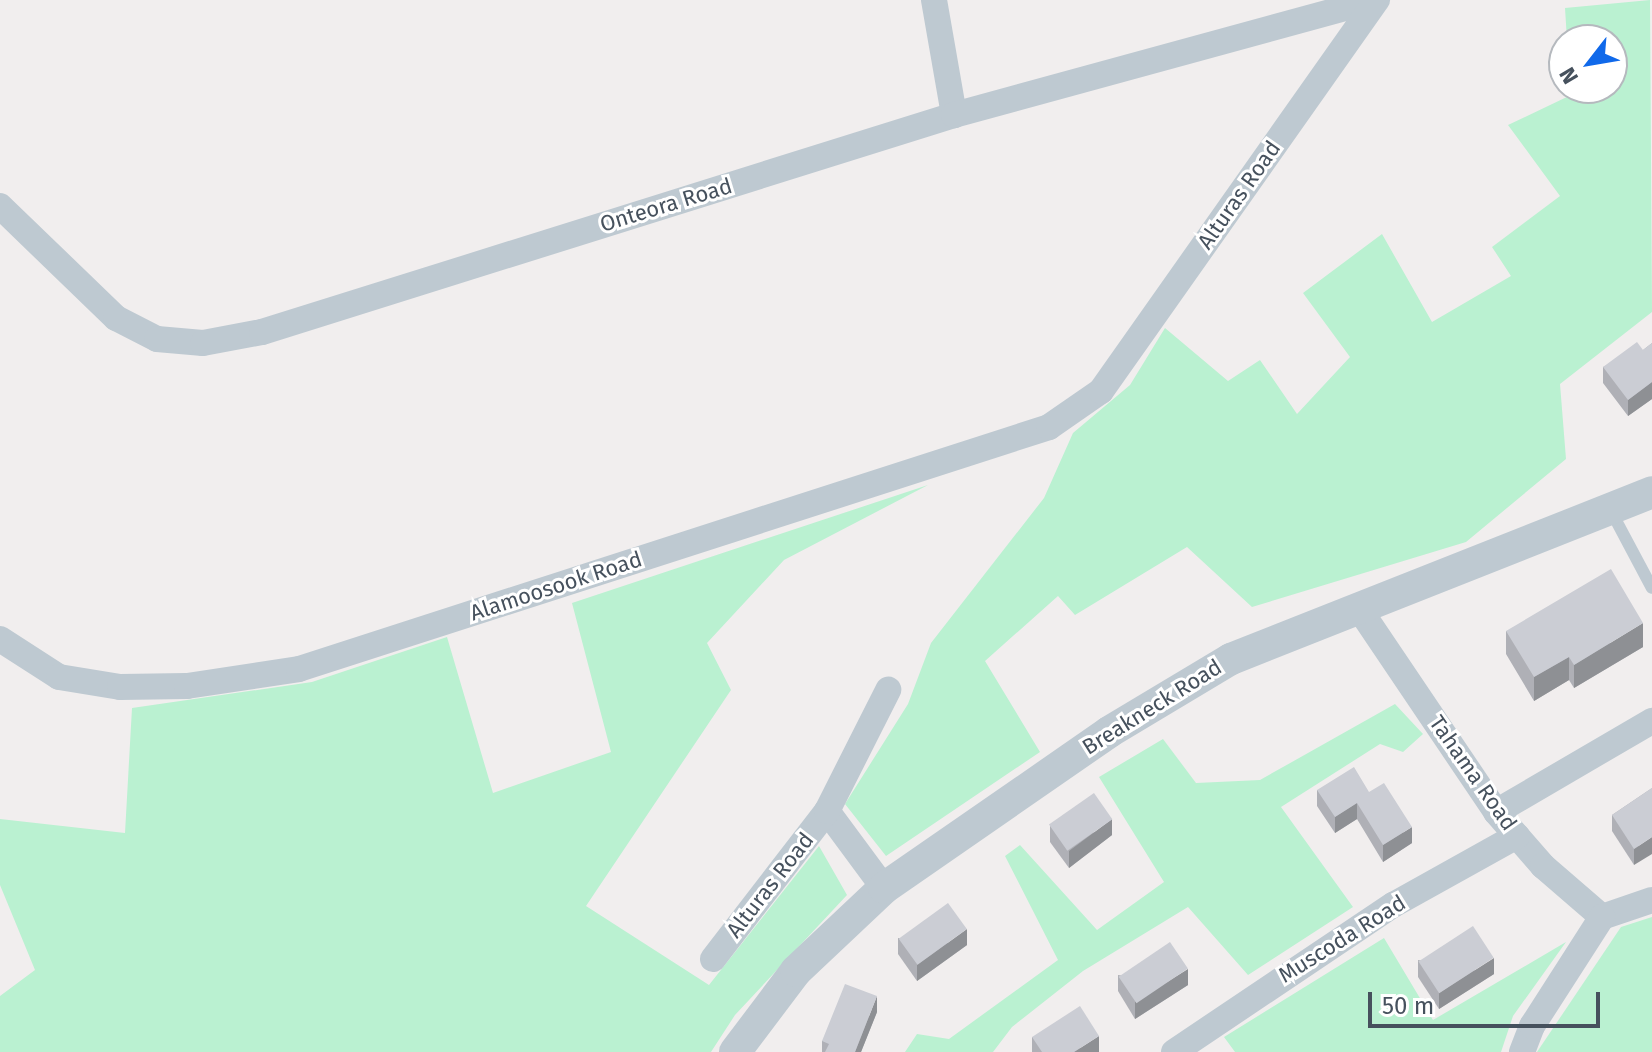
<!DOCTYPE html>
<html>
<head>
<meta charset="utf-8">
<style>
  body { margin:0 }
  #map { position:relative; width:1652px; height:1052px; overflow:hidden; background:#f1eeee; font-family:"Fira Sans",sans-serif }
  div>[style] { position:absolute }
  .green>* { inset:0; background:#baf1d1 }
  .service>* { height:12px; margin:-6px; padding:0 6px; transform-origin:6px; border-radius:6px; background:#bec9d1 }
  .minor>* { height:26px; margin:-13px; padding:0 13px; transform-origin:13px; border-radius:13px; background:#bec9d1 }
  .tertiary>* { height:32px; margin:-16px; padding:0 16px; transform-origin:16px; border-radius:16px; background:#bec9d1 }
  .wall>* { inset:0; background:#afb0b6 }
  .shaded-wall>* { inset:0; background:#8e9094 }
  .building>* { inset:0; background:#cbcdd4; transform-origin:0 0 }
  span { translate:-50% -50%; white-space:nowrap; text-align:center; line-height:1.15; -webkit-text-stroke:6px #fff; paint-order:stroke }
  .street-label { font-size:22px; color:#46515d }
  .north { position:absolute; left:1548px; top:24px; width:80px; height:80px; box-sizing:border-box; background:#fff; border:2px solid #b5b9be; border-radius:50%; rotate:239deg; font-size:22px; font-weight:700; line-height:32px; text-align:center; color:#46515d }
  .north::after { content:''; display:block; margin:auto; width:28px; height:36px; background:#1069ea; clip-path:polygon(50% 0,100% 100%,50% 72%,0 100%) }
  .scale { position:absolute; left:1368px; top:992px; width:232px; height:36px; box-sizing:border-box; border:4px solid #46515d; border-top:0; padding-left:10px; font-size:24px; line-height:28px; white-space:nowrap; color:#46515d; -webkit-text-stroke:6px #fff; paint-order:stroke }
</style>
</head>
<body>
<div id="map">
  <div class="green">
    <i style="clip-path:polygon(1650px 0,1652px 312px,1560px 384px,1566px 459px,1466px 542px,1252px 607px,1187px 547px,1075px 615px,1058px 596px,985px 661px,1040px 752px,886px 856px,845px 804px,908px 704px,931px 643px,1044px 498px,1073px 433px,1130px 385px,1165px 328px,1228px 381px,1260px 360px,1297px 414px,1350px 357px,1303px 293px,1382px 234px,1432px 322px,1511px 276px,1492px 247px,1560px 196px,1508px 125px,1571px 95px,1571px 88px,1612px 88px,1612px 40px,1567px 40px,1565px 8px)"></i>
    <i style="clip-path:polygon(928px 485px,784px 560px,707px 643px,731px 690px,586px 906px,709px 985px,819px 846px,847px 895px,735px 1015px,711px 1052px,0 1052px,0 996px,35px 970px,0 885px,0 819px,125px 833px,132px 708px,312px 682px,447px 637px,493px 793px,611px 752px,572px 603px)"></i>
    <i style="clip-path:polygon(1395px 704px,1423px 734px,1403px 752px,1380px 744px,1281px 807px,1353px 907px,1248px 975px,1188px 907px,1083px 971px,1012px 1027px,993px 1052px,905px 1052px,917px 1034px,949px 1039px,1058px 960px,1005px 856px,1020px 845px,1097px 930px,1164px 882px,1099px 777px,1163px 739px,1196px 783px,1260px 780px)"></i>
    <i style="clip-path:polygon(1652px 917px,1652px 1052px,1537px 1052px,1621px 927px)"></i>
    <i style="clip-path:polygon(1384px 938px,1433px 1020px,1566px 942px,1513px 1016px,1501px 1052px,1235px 1052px,1224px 1037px)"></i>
  </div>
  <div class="service">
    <i style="left:1611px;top:511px;width:87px;rotate:62deg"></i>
  </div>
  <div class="minor">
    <i style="left:934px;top:0;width:117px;rotate:80.1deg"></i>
    <i style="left:0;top:206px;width:161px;rotate:44deg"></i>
    <i style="left:116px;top:318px;width:46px;rotate:27.1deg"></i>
    <i style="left:157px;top:339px;width:46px;rotate:5deg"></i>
    <i style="left:203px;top:343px;width:60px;rotate:-10.6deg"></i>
    <i style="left:262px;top:332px;width:725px;rotate:-17.41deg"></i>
    <i style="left:954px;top:115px;width:435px;rotate:-15.3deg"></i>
    <i style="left:1360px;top:610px;width:244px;rotate:56deg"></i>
    <i style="left:1496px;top:812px;width:72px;rotate:49deg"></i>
    <i style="left:1543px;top:866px;width:78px;rotate:40.8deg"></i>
    <i style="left:1602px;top:917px;width:53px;rotate:-18.8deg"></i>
    <i style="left:0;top:639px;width:70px;rotate:32.8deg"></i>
    <i style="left:59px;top:677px;width:62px;rotate:9.3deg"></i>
    <i style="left:120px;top:687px;width:67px;rotate:-0.9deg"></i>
    <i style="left:187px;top:686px;width:113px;rotate:-8.6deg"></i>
    <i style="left:299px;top:669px;width:788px;rotate:-17.88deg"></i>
    <i style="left:1049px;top:427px;width:63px;rotate:-34.7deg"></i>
    <i style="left:1101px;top:391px;width:479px;rotate:-54.8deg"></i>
    <i style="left:827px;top:811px;width:96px;rotate:53.5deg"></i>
    <i style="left:1496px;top:812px;width:181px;rotate:-30.3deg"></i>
    <i style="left:713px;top:959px;width:187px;rotate:-52.4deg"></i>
    <i style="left:827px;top:811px;width:136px;rotate:-63.2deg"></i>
    <i style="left:1174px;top:1052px;width:264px;rotate:-33.9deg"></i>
    <i style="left:1393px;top:905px;width:142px;rotate:-29.1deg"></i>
    <i style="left:1522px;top:1052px;width:28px;rotate:-69deg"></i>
    <i style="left:1532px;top:1026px;width:130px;rotate:-57.3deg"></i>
  </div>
  <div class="tertiary">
    <i style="left:735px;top:1052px;width:101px;rotate:-53deg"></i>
    <i style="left:796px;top:971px;width:121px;rotate:-43.3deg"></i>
    <i style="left:884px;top:888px;width:274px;rotate:-34.7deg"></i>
    <i style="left:1109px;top:732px;width:142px;rotate:-30.9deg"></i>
    <i style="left:1231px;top:659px;width:453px;rotate:-21.6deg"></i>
  </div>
  <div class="wall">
    <i style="clip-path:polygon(1652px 343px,1652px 399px,1628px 416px,1603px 383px,1603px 367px,1643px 350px)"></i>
    <i style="clip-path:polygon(1506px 631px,1643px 647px,1574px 688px,1569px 680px,1534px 701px,1506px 654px)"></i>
    <i style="clip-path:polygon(1652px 788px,1634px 865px,1612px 831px,1612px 815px)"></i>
    <i style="clip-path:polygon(1317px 790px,1369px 792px,1412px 843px,1383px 862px,1357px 819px,1335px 833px,1317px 806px)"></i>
    <i style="clip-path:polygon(1050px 826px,1112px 835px,1069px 868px,1050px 842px)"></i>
    <i style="clip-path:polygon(898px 938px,967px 945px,917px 981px,898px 954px)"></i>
    <i style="clip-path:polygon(1418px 960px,1494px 974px,1439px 1009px,1418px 977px)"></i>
    <i style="clip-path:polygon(1118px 975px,1188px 985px,1135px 1019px,1118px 991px)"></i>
    <i style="clip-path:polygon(877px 1012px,861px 1052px,822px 1052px,822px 1041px)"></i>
    <i style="clip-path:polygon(1032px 1037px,1099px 1052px,1032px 1052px)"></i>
  </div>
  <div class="shaded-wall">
    <i style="clip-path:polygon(1652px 382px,1652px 399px,1628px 416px,1628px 400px)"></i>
    <i style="clip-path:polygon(1643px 623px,1643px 647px,1574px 688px,1574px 665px)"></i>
    <i style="clip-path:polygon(1569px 657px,1569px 680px,1534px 701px,1534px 677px)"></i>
    <i style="clip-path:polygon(1357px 803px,1357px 819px,1335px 833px,1335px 817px)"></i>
    <i style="clip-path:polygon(1112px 819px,1112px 835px,1069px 868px,1069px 851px)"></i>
    <i style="clip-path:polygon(1412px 827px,1412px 843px,1383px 862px,1383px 845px)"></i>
    <i style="clip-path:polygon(1652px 837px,1652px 854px,1634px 865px,1634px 849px)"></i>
    <i style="clip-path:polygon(967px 929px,967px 945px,917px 981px,917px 965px)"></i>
    <i style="clip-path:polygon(1494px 958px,1494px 974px,1439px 1009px,1439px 993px)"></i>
    <i style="clip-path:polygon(1188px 969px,1188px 985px,1135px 1019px,1135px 1002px)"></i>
    <i style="clip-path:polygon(877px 996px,877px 1012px,861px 1052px,855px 1052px)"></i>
    <i style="clip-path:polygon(1099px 1036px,1099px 1052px,1074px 1052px)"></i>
  </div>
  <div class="building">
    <i style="clip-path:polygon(1637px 342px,1643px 350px,1652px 343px,1652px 382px,1628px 400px,1603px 367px)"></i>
    <i style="clip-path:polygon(1611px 569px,1643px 623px,1574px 665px,1569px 657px,1534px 677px,1506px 631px)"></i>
    <i style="clip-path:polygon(1354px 767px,1369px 792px,1384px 783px,1412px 827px,1383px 845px,1357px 803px,1335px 817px,1317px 790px)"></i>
    <i style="clip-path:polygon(1652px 788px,1652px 837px,1634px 849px,1612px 815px)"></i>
    <i style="left:1094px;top:793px;width:32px;height:55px;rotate:55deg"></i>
    <i style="left:948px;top:903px;width:32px;height:61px;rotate:54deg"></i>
    <i style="left:1473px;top:926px;width:38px;height:65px;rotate:57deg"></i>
    <i style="left:1170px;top:942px;width:32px;height:62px;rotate:56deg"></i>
    <i style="clip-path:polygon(845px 984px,877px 996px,855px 1052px,825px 1052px,829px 1044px,822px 1041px)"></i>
    <i style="clip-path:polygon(1080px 1006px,1099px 1036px,1074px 1052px,1042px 1052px,1032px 1037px)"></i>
  </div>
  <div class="street-label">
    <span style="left:1239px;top:195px;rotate:-55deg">Alturas Road</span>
    <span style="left:666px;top:205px;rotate:-17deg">Onteora Road</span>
    <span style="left:556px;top:586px;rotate:-18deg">Alamoosook Road</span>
    <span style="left:1152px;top:707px;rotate:-32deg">Breakneck Road</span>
    <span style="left:1473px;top:773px;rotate:55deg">Tahama Road</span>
    <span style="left:770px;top:885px;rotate:-52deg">Alturas Road</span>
    <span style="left:1342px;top:939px;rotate:-32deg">Muscoda Road</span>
  </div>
  <div class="north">N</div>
  <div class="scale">50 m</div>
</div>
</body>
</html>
